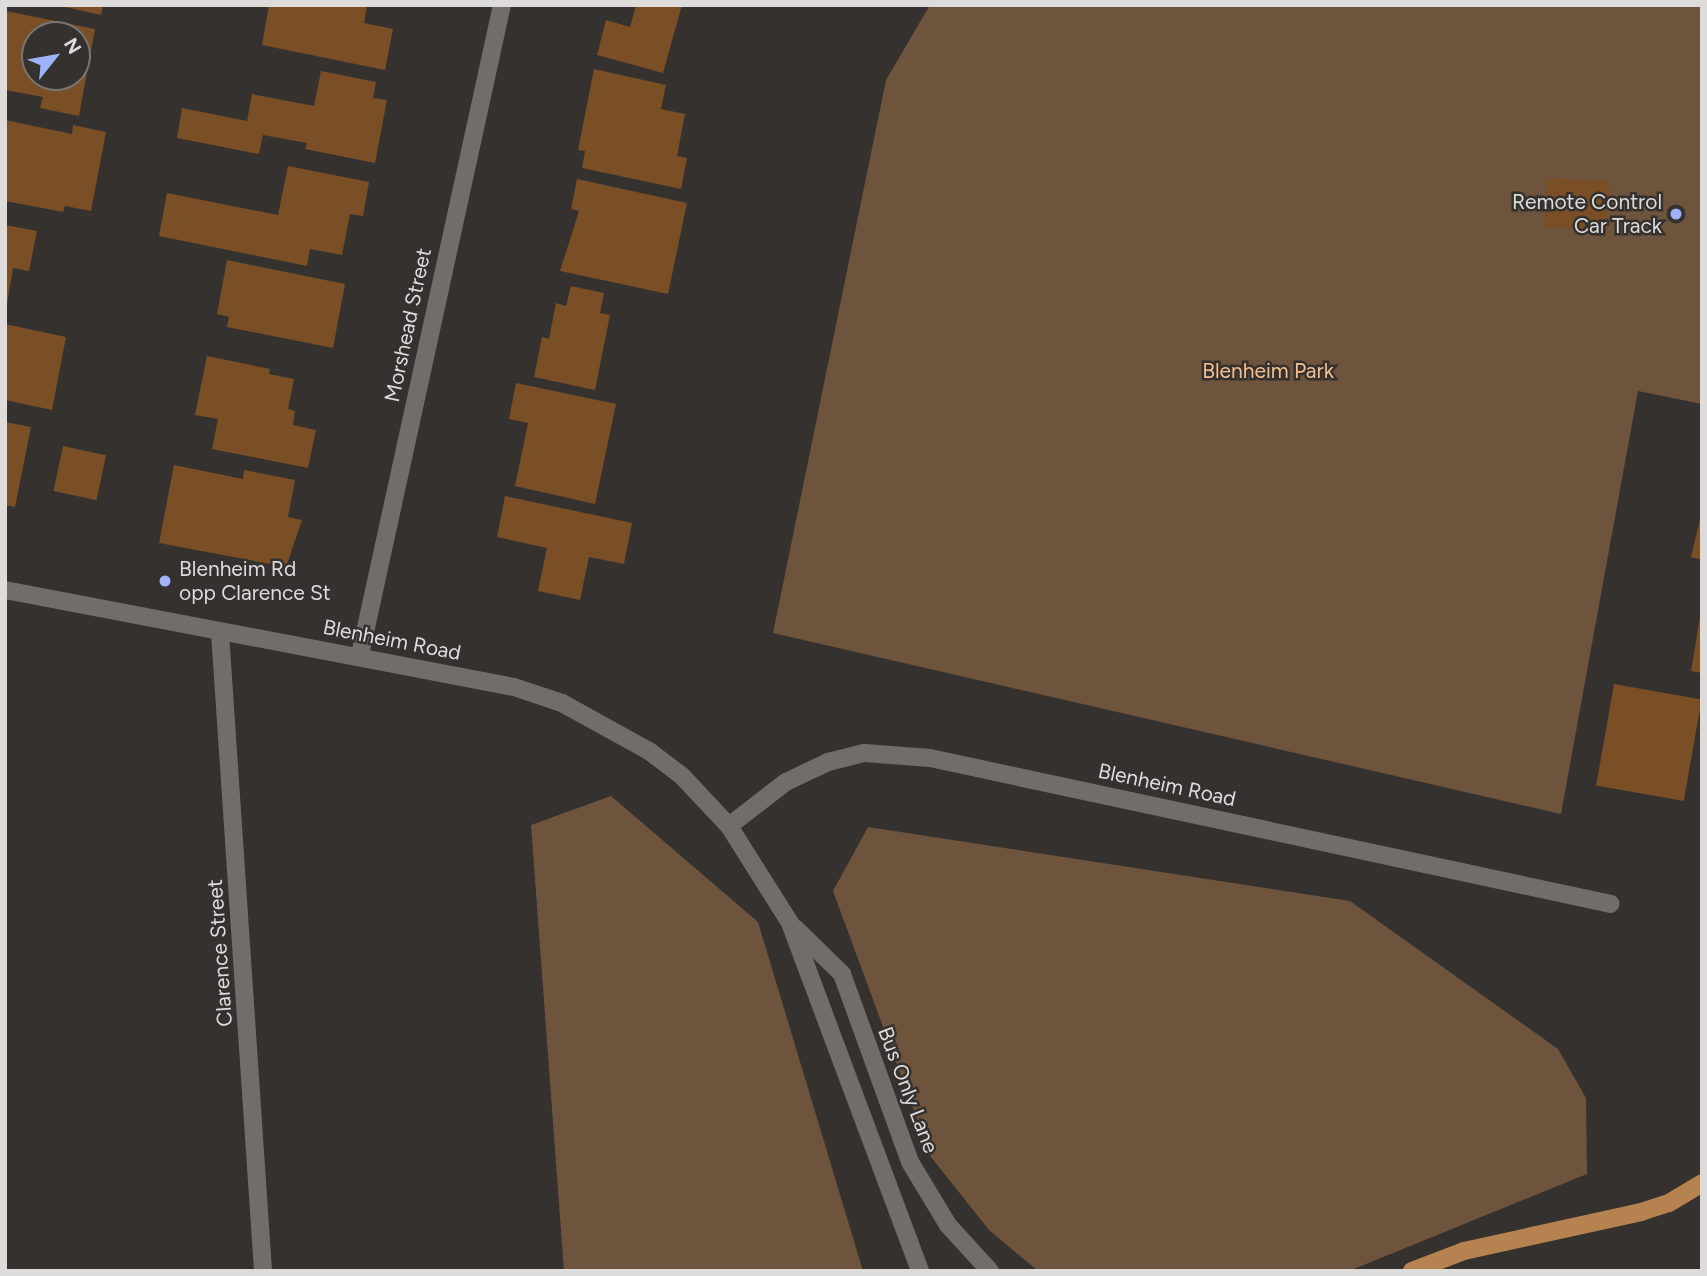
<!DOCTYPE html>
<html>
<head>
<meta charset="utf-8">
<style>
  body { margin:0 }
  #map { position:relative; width:1707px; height:1276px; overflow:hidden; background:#34312e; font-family:Figtree,sans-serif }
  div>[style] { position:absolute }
  .green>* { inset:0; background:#6f543d }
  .building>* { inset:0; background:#7a4f26; transform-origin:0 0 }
  .minor>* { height:18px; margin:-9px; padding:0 9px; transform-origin:9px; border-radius:9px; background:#706d6a }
  .major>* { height:18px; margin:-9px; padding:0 9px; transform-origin:9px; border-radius:9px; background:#b58250 }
  .dots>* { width:19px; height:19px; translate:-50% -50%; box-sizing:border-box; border:4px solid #34312e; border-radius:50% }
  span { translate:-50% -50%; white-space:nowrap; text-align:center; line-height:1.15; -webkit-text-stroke:5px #34312e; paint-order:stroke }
  .poi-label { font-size:21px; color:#dedcdb }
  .right { translate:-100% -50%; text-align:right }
  .left { translate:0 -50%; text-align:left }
  .street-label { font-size:21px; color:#dedcdb }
  .park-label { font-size:21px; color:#f6bf90 }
  .frame { position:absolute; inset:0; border:7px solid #dedcdb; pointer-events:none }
  .north { position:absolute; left:21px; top:21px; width:70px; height:70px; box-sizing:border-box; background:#34312e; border:2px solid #787573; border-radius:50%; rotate:59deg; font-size:19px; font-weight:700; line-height:28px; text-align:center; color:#dedcdb }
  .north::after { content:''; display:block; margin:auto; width:24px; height:32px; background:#9fb3fd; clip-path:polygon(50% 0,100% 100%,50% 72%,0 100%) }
</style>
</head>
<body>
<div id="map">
  <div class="green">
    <i style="clip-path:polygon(930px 5px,1702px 5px,1702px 404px,1638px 391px,1561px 814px,773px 633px,886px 80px)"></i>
    <i style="clip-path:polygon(611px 796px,758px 922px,863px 1271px,564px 1271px,531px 825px)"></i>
    <i style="clip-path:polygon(868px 827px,1350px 901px,1558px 1049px,1586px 1098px,1587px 1174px,1349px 1271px,1038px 1271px,989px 1230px,931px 1157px,833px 891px)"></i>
  </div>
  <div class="building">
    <i style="clip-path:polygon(56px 5px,103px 5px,101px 15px)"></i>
    <i style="clip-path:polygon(269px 5px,367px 5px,364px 23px,393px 29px,385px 70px,262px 45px)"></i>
    <i style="clip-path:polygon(636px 5px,682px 5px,663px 73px,597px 55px,606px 20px,630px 27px)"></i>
    <i style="clip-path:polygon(evenodd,6px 11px,95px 29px,79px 116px,40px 108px,43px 97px,5px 90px,6px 11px,35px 35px,77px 35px,77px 77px,35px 77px,35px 35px)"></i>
    <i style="clip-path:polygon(594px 69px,666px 85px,661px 109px,685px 114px,677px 156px,687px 158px,681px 189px,582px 168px,585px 151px,578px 150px)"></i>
    <i style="clip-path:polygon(321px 71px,376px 82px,373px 98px,387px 100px,375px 163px,305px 149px,307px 143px,263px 135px,259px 154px,177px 138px,182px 108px,247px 121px,252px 94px,314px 106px)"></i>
    <i style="clip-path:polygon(5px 120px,72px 134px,73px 125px,106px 132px,91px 211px,65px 206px,63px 212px,5px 201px)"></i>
    <i style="clip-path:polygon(288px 166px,369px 182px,363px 216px,350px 214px,342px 255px,310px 249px,307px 266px,159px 236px,167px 193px,278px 215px)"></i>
    <i style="left:1547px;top:178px;width:63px;height:49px;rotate:3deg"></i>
    <i style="clip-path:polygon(577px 179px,687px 203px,668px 294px,560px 271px,579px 211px,571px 209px)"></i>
    <i style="clip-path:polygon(5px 225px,37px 231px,29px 271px,13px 268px,7px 304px)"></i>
    <i style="clip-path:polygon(227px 260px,345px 284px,333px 348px,227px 327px,229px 317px,217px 314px)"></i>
    <i style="clip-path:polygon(571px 286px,604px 293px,600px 313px,610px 315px,595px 390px,534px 377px,542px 337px,549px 339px,556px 303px,566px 306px)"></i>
    <i style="clip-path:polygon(5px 324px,66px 337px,52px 410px,5px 400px)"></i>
    <i style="clip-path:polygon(207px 356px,270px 369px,269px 374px,294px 379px,288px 409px,295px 411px,293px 425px,316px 430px,308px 468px,212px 449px,218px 419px,195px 415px)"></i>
    <i style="clip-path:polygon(516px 383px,616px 404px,595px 504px,515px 486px,528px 423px,509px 419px)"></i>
    <i style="clip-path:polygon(5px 422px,31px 427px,15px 507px,5px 505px)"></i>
    <i style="left:63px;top:446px;width:44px;height:46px;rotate:12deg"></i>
    <i style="clip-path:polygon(174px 465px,243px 479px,244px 470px,295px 480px,288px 517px,302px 520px,286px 567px,159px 543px)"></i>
    <i style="clip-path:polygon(505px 496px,632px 523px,624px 564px,589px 557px,580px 600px,538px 591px,547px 548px,497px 537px)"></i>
    <i style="clip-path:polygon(1701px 515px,1702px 515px,1702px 560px,1691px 557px)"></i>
    <i style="clip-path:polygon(1700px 617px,1702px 617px,1702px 673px,1691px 671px)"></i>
    <i style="left:1614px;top:684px;width:89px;height:103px;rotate:10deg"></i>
  </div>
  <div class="minor">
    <i style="left:5px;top:590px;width:518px;rotate:10.79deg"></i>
    <i style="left:514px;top:687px;width:51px;rotate:18.4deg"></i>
    <i style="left:562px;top:703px;width:99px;rotate:28.9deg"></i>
    <i style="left:649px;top:751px;width:41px;rotate:37.1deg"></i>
    <i style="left:682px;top:776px;width:69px;rotate:46.8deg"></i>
    <i style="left:729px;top:826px;width:115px;rotate:57.8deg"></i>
    <i style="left:790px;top:923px;width:371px;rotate:69.5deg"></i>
    <i style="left:220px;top:633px;width:639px;rotate:86.14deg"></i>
    <i style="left:360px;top:655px;width:665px;rotate:-77.68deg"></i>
    <i style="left:729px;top:826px;width:72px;rotate:-37.7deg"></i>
    <i style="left:786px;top:782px;width:47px;rotate:-25.5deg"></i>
    <i style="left:828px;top:762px;width:38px;rotate:-14deg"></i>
    <i style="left:865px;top:753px;width:65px;rotate:4.4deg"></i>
    <i style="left:930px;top:758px;width:696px;rotate:12.1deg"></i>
    <i style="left:795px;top:928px;width:66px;rotate:44.4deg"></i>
    <i style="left:842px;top:974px;width:200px;rotate:70.1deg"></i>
    <i style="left:910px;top:1162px;width:74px;rotate:58.9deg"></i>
    <i style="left:948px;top:1225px;width:62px;rotate:47.6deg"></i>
  </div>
  <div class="major">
    <i style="left:1412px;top:1271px;width:56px;rotate:-21deg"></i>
    <i style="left:1464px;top:1251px;width:181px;rotate:-12.4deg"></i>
    <i style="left:1641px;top:1212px;width:29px;rotate:-18deg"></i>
    <i style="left:1669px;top:1203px;width:39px;rotate:-31deg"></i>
  </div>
  <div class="dots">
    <i style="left:1676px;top:214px;background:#9fb3fd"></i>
    <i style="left:165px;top:581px;background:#9fb3fd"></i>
  </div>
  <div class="poi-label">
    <span class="right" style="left:1662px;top:214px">Remote Control<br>Car Track</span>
    <span class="left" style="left:179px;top:581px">Blenheim Rd<br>opp Clarence St</span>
  </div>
  <div class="street-label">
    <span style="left:408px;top:325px;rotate:-78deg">Morshead Street</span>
    <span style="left:392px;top:640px;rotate:11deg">Blenheim Road</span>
    <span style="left:1167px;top:785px;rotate:12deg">Blenheim Road</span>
    <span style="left:220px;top:953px;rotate:-94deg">Clarence Street</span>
    <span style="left:908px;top:1090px;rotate:69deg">Bus Only Lane</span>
  </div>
  <div class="park-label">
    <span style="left:1268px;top:371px">Blenheim Park</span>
  </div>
  <div class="frame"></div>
  <div class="north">N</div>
</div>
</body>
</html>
